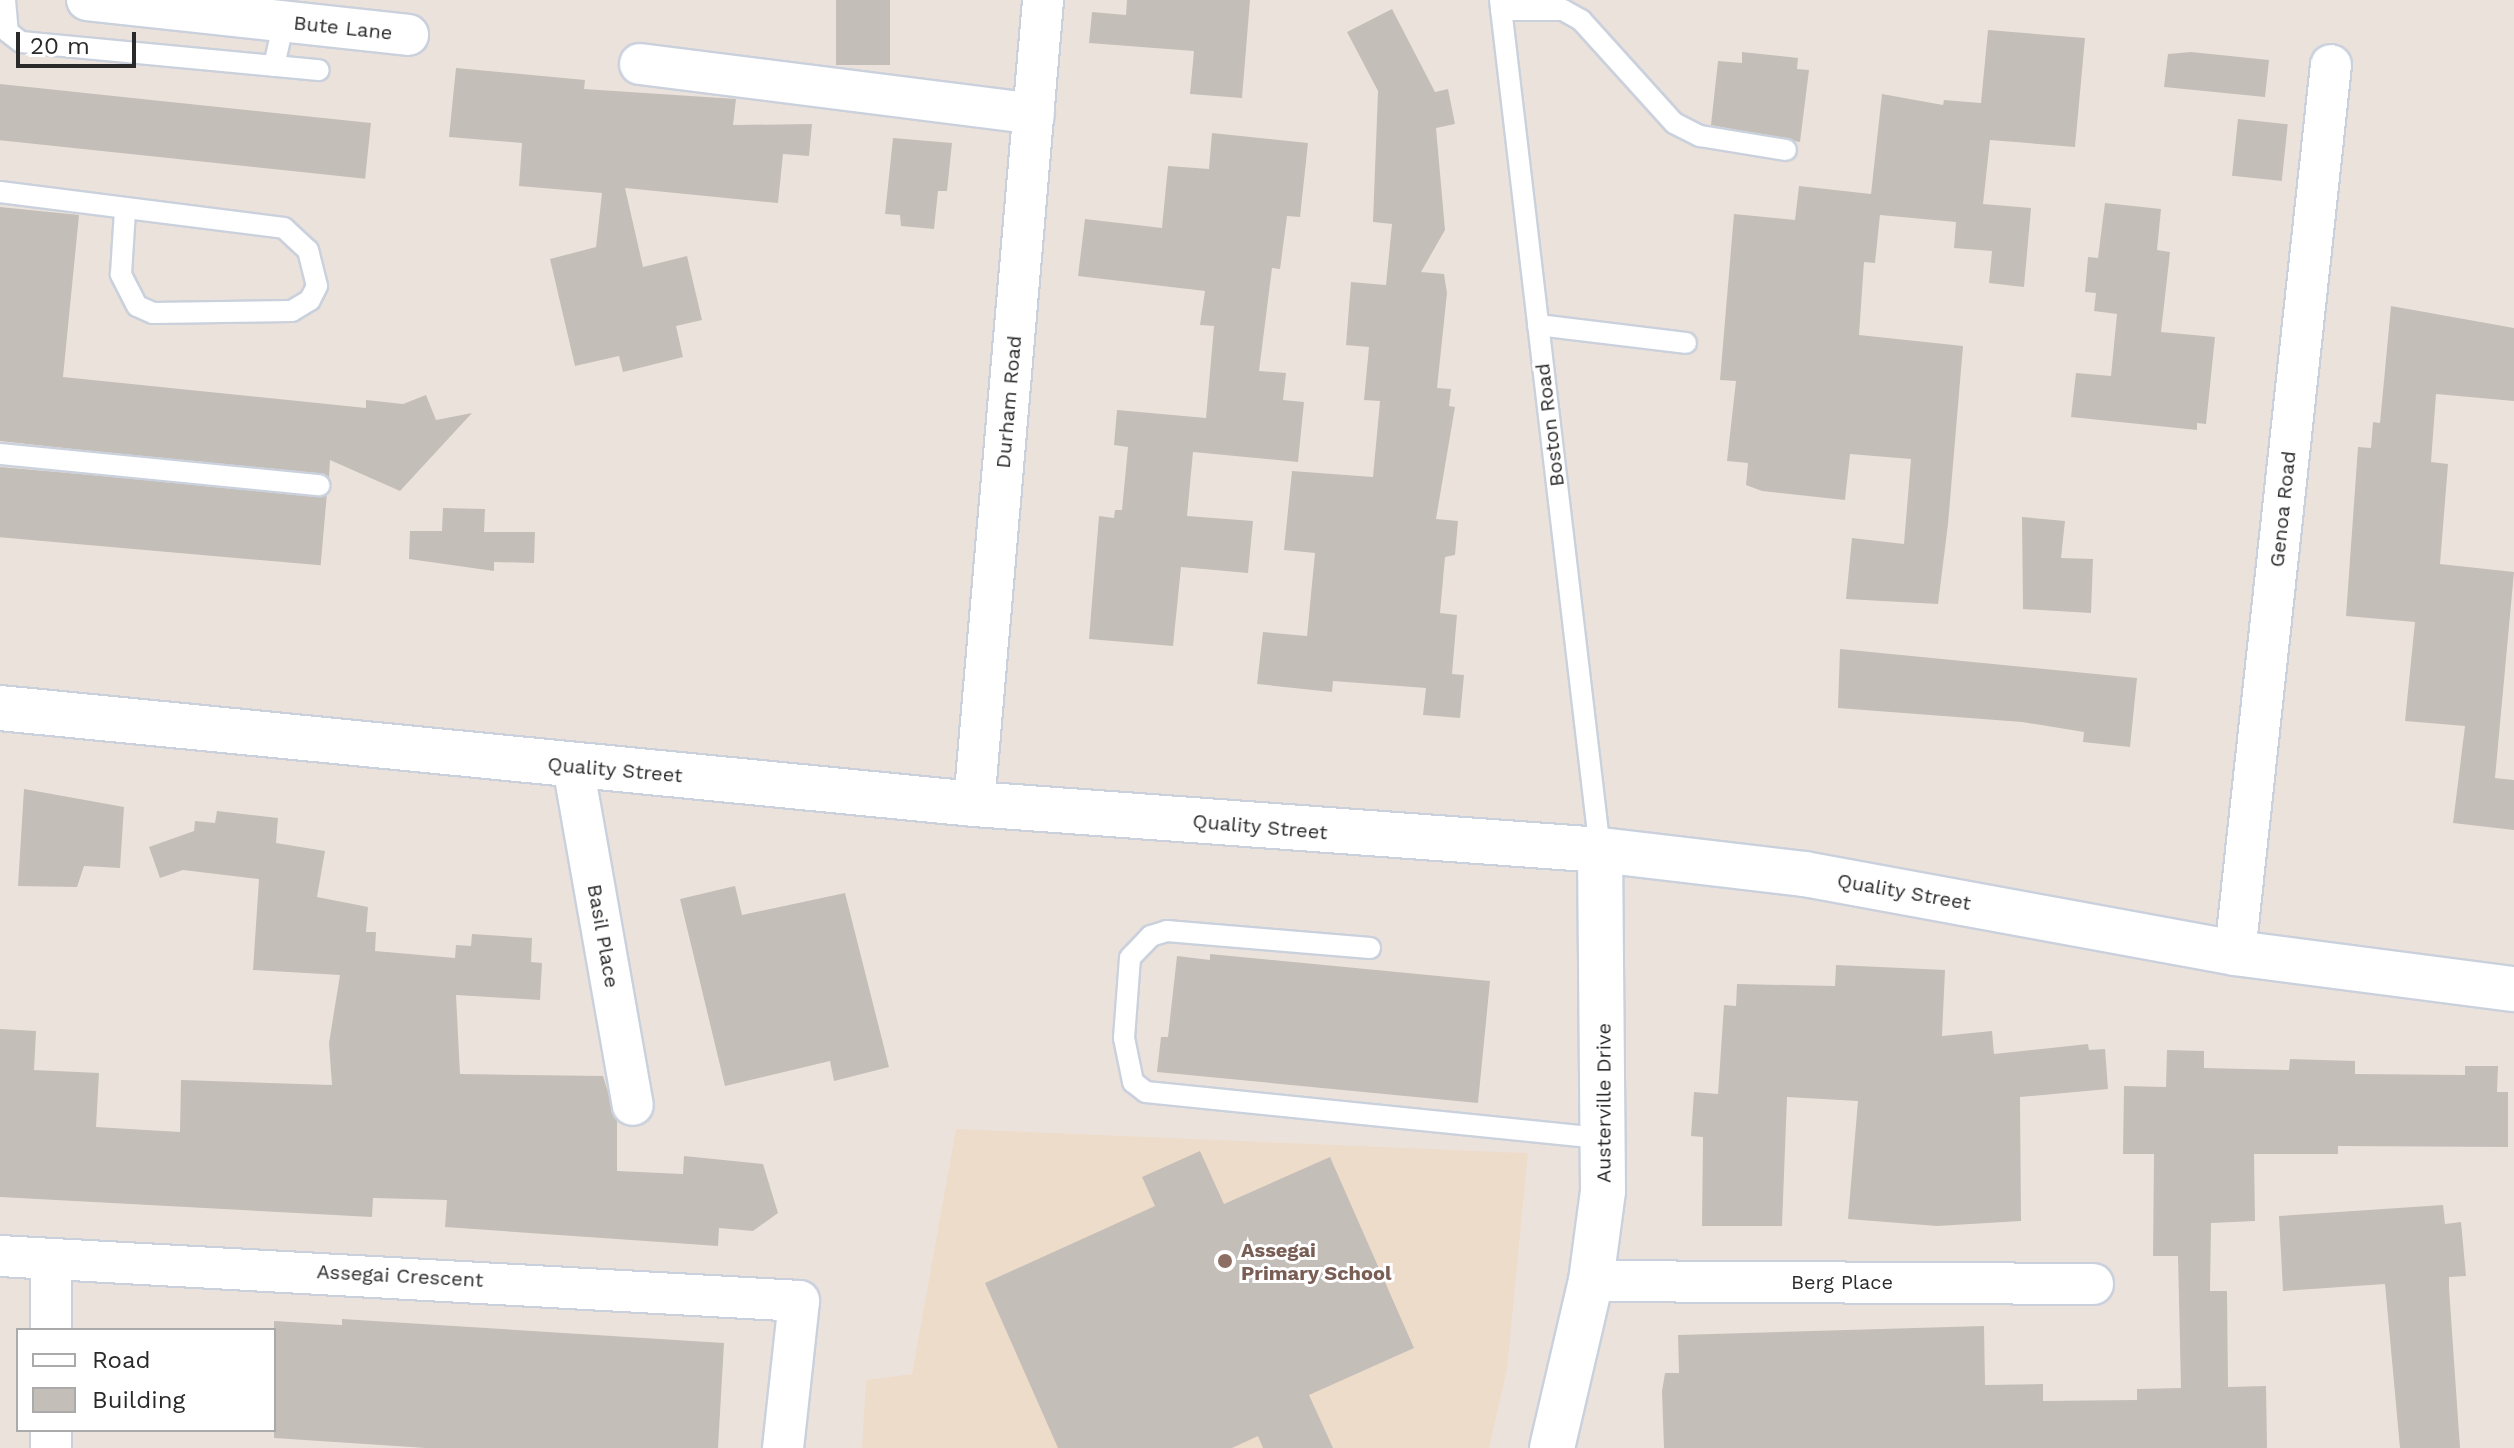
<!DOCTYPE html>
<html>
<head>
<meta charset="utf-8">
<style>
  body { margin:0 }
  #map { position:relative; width:2514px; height:1448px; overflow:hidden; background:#ece2dc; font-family:"Work Sans",sans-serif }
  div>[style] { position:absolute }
  .education>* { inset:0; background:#eedccb }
  .building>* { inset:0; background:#c4beb8; transform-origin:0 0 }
  .roads { filter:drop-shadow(2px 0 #cad1dc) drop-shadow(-2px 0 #cad1dc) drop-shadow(0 2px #cad1dc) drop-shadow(0 -2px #cad1dc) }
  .service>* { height:20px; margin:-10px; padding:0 10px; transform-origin:10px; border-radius:10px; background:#fff }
  .minor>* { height:40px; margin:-20px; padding:0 20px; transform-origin:20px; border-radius:20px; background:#fff }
  .tertiary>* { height:44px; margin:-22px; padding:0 22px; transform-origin:22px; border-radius:22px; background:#fff }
  .dots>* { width:22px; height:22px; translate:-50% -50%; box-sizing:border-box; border:4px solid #fff; border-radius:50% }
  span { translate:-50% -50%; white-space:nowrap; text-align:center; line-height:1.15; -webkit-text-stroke:6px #fff; paint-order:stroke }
  .street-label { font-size:20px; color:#2a2a2a }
  .education-label { font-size:20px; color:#785e54; font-weight:700 }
  .left { translate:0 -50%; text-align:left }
  .legend { position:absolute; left:16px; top:1328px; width:260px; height:104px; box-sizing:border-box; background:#fff; border:2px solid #aaa; margin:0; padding:10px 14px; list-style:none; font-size:24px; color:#2a2a2a }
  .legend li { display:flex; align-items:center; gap:16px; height:40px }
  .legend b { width:40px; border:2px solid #aaa }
  .scale { position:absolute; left:16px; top:32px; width:120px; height:36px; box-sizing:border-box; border:4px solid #2a2a2a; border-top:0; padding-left:10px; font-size:24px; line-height:28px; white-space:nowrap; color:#2a2a2a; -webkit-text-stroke:6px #fff; paint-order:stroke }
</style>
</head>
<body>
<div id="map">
  <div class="education">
    <i style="clip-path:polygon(956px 1129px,1528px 1153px,1507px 1369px,1489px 1448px,862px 1448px,866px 1380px,912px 1374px)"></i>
  </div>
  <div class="building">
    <i style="left:836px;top:0;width:54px;height:65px"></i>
    <i style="clip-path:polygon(1127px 0,1250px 0,1242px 98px,1190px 94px,1194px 51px,1089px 43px,1092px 12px,1126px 15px)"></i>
    <i style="clip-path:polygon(1392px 9px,1435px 92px,1448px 89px,1455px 124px,1436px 128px,1445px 230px,1421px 272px,1444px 274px,1447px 293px,1437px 388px,1451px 389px,1449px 406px,1455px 407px,1436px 519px,1458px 521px,1455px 555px,1445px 557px,1440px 613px,1457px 615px,1452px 674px,1464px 675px,1460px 718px,1423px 715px,1426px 688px,1333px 681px,1332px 692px,1257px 684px,1263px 632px,1307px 636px,1315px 553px,1284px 550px,1292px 471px,1373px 477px,1380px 401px,1364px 400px,1369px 347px,1346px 345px,1351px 282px,1386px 285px,1392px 224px,1373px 222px,1378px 91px,1347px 32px)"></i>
    <i style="clip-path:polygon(1988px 30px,2085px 38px,2075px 147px,1990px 140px,1983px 204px,2031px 208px,2024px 287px,1989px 283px,1992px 251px,1954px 248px,1956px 222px,1880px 215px,1875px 263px,1864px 262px,1859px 335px,1963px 346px,1948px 524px,1938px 604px,1846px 599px,1852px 538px,1904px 544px,1911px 459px,1850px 454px,1845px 500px,1762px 491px,1746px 485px,1748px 463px,1727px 461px,1736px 381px,1720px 380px,1734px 214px,1795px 220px,1799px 186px,1871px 194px,1882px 94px,1943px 105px,1944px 100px,1981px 103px)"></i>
    <i style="clip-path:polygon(1742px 52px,1798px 58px,1797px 69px,1809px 70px,1800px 142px,1711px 125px,1718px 61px,1742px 63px)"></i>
    <i style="clip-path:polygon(2191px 52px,2269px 60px,2265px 97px,2164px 87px,2168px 54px)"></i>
    <i style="clip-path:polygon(456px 68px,585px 80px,584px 89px,736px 99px,733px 125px,812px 124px,809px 156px,783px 154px,778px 203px,625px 188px,643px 267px,687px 256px,702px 320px,676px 326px,683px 357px,623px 372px,619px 356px,575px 366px,550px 259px,596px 247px,602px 193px,519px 186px,522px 143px,449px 137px)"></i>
    <i style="left:0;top:84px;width:373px;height:56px;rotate:6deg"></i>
    <i style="left:2238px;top:119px;width:50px;height:57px;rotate:6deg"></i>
    <i style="clip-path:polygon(1212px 133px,1308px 143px,1300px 217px,1287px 216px,1280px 269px,1272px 268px,1259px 371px,1286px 373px,1283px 400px,1304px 402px,1298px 462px,1193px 452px,1187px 516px,1253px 521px,1248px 573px,1181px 567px,1173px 646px,1089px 639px,1099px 516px,1114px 518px,1115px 510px,1122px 510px,1128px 447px,1114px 445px,1117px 410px,1206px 418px,1214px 326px,1200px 325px,1205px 291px,1078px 276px,1085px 219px,1162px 228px,1168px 166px,1209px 169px)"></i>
    <i style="clip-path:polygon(893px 138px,952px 143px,947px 191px,938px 191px,934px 229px,901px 226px,900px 215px,885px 214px)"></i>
    <i style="clip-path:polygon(2105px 203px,2161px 209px,2157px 250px,2170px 252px,2161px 332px,2215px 337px,2206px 424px,2197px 423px,2197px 430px,2071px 417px,2076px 373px,2111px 376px,2117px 314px,2094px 311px,2096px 293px,2085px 292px,2088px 257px,2098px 258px)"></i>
    <i style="clip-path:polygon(0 207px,79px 215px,63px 377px,366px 408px,366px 400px,403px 404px,426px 395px,436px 420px,472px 413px,400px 491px,330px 460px,329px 477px,0 441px)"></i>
    <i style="clip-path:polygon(2391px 306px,2514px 328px,2514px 401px,2436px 394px,2431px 462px,2448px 464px,2440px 564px,2514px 572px,2495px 778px,2514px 780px,2514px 830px,2453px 823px,2465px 726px,2405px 721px,2415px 622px,2346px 616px,2358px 447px,2371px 448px,2373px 422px,2380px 423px)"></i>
    <i style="left:0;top:467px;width:328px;height:70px;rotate:5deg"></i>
    <i style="clip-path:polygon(443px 508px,485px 509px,484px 532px,535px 532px,534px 563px,494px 562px,494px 571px,409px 559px,410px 531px,442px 531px)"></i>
    <i style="clip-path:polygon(2022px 517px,2065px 521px,2061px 558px,2093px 559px,2091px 613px,2023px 609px)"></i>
    <i style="clip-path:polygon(1840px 649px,2137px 678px,2130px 747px,2083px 742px,2084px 732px,2022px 722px,1838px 708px)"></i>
    <i style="clip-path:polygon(24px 789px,124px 807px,120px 868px,84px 866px,77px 887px,18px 886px)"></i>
    <i style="clip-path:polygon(217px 811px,278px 818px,276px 843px,325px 851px,317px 897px,368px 907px,366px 932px,376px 932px,375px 951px,455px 958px,456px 945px,471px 946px,472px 934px,532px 938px,531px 962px,542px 963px,540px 1000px,456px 995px,460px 1074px,603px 1076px,617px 1121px,617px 1171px,683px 1174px,684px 1156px,763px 1164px,778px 1213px,753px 1231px,719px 1228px,718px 1246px,445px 1227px,447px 1200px,373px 1198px,372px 1217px,0 1197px,0 1029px,36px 1031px,34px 1070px,99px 1073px,96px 1127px,180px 1132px,181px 1080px,332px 1085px,329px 1043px,340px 975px,253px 970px,259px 879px,183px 870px,160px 878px,149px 847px,194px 831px,195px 821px,215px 823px)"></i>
    <i style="clip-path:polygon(735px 886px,742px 915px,845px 893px,889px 1067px,834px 1081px,830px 1061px,725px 1086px,680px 899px)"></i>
    <i style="clip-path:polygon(1210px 954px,1490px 981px,1478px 1103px,1157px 1072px,1161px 1037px,1168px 1037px,1177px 956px,1210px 960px)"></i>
    <i style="clip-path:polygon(1836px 965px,1945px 970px,1942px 1036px,1992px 1031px,1994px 1054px,2088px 1044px,2089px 1050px,2105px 1049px,2108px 1089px,2020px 1097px,2021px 1221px,1937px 1226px,1848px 1219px,1858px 1101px,1787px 1097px,1782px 1226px,1702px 1226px,1703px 1137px,1691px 1136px,1694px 1092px,1718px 1094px,1724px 1005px,1736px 1006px,1737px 984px,1835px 986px)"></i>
    <i style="clip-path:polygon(2167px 1050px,2204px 1051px,2204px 1068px,2289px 1070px,2290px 1059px,2355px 1061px,2355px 1074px,2465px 1075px,2465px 1066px,2498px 1066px,2497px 1092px,2508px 1092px,2508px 1147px,2338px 1146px,2338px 1154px,2254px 1154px,2255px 1221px,2211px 1223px,2210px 1291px,2227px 1291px,2228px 1387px,2266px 1386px,2267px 1448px,1664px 1448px,1662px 1391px,1665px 1373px,1679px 1373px,1678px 1335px,1984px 1326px,1985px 1385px,2043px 1384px,2043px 1401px,2137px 1400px,2137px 1389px,2181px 1388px,2178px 1256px,2153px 1256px,2154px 1154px,2123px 1154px,2124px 1086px,2166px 1087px)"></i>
    <i style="clip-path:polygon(1200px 1151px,1224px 1204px,1330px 1157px,1414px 1348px,1309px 1395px,1333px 1448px,1263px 1448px,1258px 1436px,1232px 1448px,1058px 1448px,985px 1283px,1155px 1206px,1142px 1177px)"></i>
    <i style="clip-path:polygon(2443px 1205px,2445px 1224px,2461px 1222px,2466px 1276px,2449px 1277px,2449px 1288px,2460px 1448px,2400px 1448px,2385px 1284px,2283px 1291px,2279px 1216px)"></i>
    <i style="clip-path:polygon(342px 1319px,724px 1343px,718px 1448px,426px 1448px,274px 1438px,274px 1321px,342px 1325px)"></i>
  </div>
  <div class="roads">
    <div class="service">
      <i style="left:5px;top:0;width:32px;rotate:85deg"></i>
      <i style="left:8px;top:32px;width:16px;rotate:38deg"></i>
      <i style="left:21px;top:42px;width:299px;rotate:5.4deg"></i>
      <i style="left:1500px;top:0;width:856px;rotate:83.29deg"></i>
      <i style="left:1501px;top:10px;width:62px"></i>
      <i style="left:1563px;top:10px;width:21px;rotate:29deg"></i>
      <i style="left:1581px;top:20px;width:139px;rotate:47.9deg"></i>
      <i style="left:1674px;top:123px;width:29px;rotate:27deg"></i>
      <i style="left:1700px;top:136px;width:87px;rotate:9.2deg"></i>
      <i style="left:274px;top:66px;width:46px;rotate:-77.5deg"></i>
      <i style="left:0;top:192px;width:286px;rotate:7.2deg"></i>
      <i style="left:284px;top:228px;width:33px;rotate:43deg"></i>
      <i style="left:308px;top:250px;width:37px;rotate:76deg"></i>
      <i style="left:317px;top:286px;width:16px;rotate:117deg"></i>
      <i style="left:310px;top:300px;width:21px;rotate:149deg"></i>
      <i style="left:292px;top:311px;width:139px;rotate:179.2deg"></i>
      <i style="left:153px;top:313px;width:17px;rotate:-156deg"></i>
      <i style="left:137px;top:306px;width:36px;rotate:-117deg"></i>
      <i style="left:121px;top:274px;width:64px;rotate:-86.4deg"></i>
      <i style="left:1538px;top:325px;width:149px;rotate:6.9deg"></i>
      <i style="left:0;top:454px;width:321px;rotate:5.6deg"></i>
      <i style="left:1370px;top:948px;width:204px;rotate:-175.2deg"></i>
      <i style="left:1167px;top:931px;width:17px;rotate:163deg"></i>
      <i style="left:1151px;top:936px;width:30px;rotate:134deg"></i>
      <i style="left:1130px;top:958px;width:80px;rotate:94.3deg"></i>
      <i style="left:1124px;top:1038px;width:45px;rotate:78.4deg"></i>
      <i style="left:1133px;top:1082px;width:16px;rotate:38deg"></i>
      <i style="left:1146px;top:1092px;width:463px;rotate:5.8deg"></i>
    </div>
    <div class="minor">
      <i style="left:87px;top:0;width:323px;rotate:6.2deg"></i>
      <i style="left:640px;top:64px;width:397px;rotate:7.2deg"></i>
      <i style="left:573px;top:766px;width:344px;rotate:80deg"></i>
      <i style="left:974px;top:804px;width:807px;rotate:-85.09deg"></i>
      <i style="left:2235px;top:953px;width:893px;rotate:-83.83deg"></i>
      <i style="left:0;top:1256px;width:800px;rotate:3.22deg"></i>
      <i style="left:799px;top:1301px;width:148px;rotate:96.2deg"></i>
      <i style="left:1591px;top:1281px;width:502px;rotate:0.34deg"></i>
      <i style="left:51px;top:1330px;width:70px;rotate:-90deg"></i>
      <i style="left:51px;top:1448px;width:18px;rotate:-90deg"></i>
    </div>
    <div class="tertiary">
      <i style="left:0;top:708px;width:979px;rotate:5.63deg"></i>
      <i style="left:974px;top:804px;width:628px;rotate:4.2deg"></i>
      <i style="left:1600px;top:850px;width:206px;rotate:6.7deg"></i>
      <i style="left:1805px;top:874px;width:437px;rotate:10.4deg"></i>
      <i style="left:2235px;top:953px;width:281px;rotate:7.4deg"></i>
      <i style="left:1552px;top:1448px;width:171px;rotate:-76.9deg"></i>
      <i style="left:1591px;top:1281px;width:91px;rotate:-82.4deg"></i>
      <i style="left:1603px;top:1191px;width:341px;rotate:-90.5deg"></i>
    </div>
  </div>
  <div class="dots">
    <i style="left:1225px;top:1261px;background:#8d6e63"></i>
  </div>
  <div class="street-label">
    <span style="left:343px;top:28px;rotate:6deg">Bute Lane</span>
    <span style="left:1009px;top:402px;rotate:-85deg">Durham Road</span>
    <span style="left:1550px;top:425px;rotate:-97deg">Boston Road</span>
    <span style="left:2283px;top:509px;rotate:-84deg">Genoa Road</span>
    <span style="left:615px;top:770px;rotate:5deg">Quality Street</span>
    <span style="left:1260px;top:827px;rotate:5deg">Quality Street</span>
    <span style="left:1904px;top:892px;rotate:10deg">Quality Street</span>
    <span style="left:603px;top:936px;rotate:80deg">Basil Place</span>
    <span style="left:1604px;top:1103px;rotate:-90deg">Austerville Drive</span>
    <span style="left:400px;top:1276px;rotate:3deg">Assegai Crescent</span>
    <span style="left:1842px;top:1282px">Berg Place</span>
  </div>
  <div class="education-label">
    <span class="left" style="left:1241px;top:1262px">Assegai<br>Primary School</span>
  </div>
  <ul class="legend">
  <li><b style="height:10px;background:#fff"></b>Road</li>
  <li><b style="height:22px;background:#c4beb8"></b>Building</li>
  </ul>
  <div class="scale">20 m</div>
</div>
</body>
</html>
